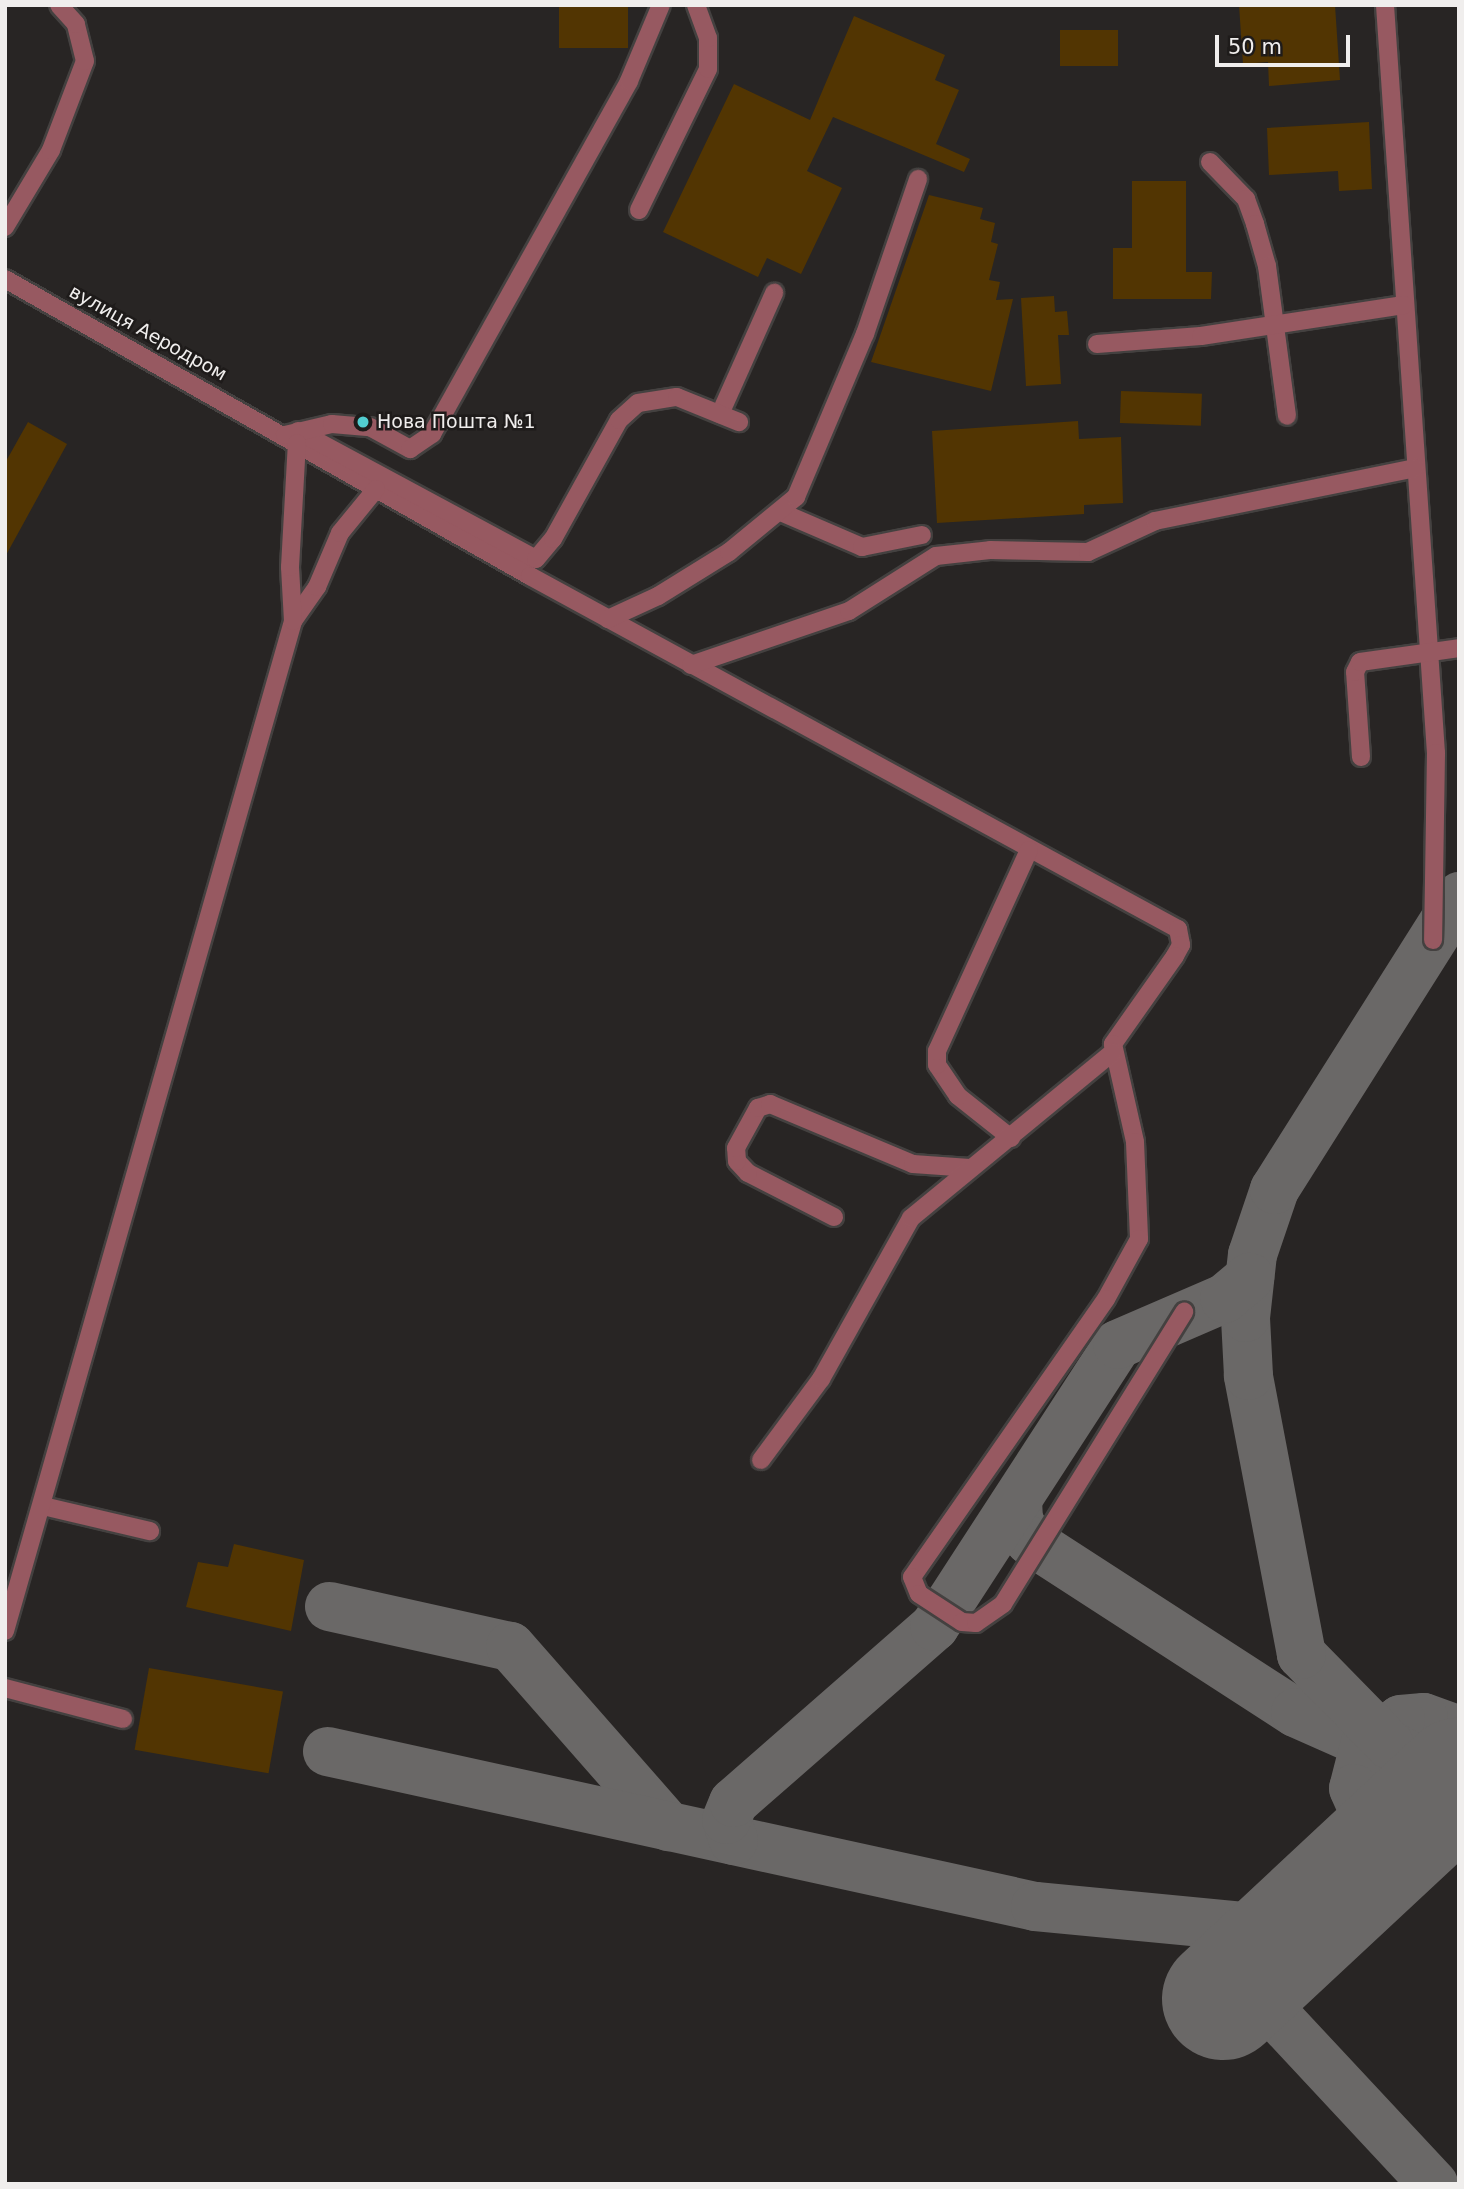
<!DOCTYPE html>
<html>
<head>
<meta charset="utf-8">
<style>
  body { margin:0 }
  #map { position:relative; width:1464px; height:2189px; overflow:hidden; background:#282524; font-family:"DejaVu Sans",sans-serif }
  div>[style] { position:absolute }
  .taxiway>* { height:49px; margin:-24.5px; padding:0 24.5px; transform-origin:24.5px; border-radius:24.5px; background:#6a6867 }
  .runway>* { height:122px; margin:-61px; padding:0 61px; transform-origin:61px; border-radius:61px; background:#6a6867 }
  .building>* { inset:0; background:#523502; transform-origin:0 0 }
  .roads { filter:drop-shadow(2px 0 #444140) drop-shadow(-2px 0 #444140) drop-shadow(0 2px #444140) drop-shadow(0 -2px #444140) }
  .minor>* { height:18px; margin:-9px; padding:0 9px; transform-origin:9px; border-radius:9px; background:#975961 }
  .dots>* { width:19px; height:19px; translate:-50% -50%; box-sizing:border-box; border:4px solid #1e1b1a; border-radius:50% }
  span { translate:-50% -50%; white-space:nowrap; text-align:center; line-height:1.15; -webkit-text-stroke:5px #1e1b1a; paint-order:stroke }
  .street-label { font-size:19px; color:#f0eeed }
  .poi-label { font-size:19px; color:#f0eeed }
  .left { translate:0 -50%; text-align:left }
  .frame { position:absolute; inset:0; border:7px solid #f0eeed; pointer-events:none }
  .scale { position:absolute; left:1215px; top:35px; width:135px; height:32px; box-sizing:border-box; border:4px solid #f0eeed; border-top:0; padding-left:9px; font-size:21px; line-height:24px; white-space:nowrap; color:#f0eeed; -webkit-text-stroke:5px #1e1b1a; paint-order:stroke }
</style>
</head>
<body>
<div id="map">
  <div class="taxiway">
    <i style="left:1017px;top:1500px;width:20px;rotate:87deg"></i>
    <i style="left:1018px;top:1520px;width:23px;rotate:61deg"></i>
    <i style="left:1029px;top:1540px;width:317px;rotate:32.9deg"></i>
    <i style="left:1295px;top:1712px;width:89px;rotate:24deg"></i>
    <i style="left:329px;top:1606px;width:185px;rotate:12.5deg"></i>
    <i style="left:510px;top:1646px;width:240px;rotate:48.7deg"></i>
    <i style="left:1459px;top:1730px;width:38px;rotate:-160deg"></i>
    <i style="left:1423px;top:1717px;width:23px;rotate:175deg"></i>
    <i style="left:1400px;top:1719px;width:44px;rotate:144.2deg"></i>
    <i style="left:1364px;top:1745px;width:44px;rotate:104.3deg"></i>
    <i style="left:1353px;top:1788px;width:44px;rotate:65.8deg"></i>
    <i style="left:1371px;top:1828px;width:25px;rotate:34deg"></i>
    <i style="left:1392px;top:1842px;width:37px;rotate:6deg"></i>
    <i style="left:1429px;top:1846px;width:33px;rotate:-25deg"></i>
    <i style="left:327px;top:1751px;width:725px;rotate:12.35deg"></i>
    <i style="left:1035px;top:1906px;width:229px;rotate:5.5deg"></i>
    <i style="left:1263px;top:1928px;width:38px;rotate:-3deg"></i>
    <i style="left:1445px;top:1762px;width:36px;rotate:-170deg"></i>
    <i style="left:1410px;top:1756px;width:24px;rotate:-150deg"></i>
    <i style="left:1389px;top:1744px;width:126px;rotate:-134.4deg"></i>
    <i style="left:1301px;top:1654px;width:284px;rotate:-100.8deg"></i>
    <i style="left:1248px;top:1375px;width:58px;rotate:-93deg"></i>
    <i style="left:1245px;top:1317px;width:63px;rotate:-83.7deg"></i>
    <i style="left:1252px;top:1254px;width:69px;rotate:-71.3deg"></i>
    <i style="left:1274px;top:1189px;width:347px;rotate:-57.7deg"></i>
    <i style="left:733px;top:1840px;width:22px;rotate:-108deg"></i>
    <i style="left:726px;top:1819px;width:18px;rotate:-68deg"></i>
    <i style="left:733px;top:1802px;width:267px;rotate:-41.2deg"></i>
    <i style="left:934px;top:1626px;width:336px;rotate:-57deg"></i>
    <i style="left:1117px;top:1344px;width:116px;rotate:-23.3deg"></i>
    <i style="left:1224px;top:1298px;width:33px;rotate:-40deg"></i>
    <i style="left:1243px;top:1980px;width:279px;rotate:47deg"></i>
  </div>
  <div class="runway">
    <i style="left:1223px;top:1999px;width:323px;rotate:-43deg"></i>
  </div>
  <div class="building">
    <i style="left:559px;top:5px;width:69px;height:43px"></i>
    <i style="clip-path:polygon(1239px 5px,1335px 5px,1340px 80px,1269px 86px,1268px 62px,1243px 64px)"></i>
    <i style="clip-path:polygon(854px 16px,945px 55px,935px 80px,959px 90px,936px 144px,970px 159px,964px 172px,833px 117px,807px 171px,842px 188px,801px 274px,767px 258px,758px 277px,663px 232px,734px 84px,810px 120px)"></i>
    <i style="left:1118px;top:30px;width:36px;height:58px;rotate:90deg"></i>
    <i style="clip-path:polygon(1369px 122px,1372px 189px,1339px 191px,1338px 171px,1269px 175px,1267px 128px)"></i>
    <i style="clip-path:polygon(1132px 181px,1186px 181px,1186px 272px,1212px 272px,1211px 299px,1113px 299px,1113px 248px,1132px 248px)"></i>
    <i style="clip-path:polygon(929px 195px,983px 208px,980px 219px,995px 223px,991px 242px,998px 244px,989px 280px,1000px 282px,996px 300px,1013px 299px,991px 391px,871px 362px)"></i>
    <i style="clip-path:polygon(1054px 296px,1055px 312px,1067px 311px,1069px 335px,1058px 335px,1061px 384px,1026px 386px,1021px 298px)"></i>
    <i style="left:1121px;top:391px;width:81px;height:32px;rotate:2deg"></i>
    <i style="clip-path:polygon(1078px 421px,1079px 439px,1121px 437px,1123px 503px,1084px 505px,1084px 514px,937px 523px,932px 431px)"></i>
    <i style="clip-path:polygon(28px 422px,67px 444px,5px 557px,5px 463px)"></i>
    <i style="clip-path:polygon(234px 1544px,304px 1560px,291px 1631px,186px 1607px,198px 1562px,228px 1567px)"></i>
    <i style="left:149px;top:1668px;width:136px;height:83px;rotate:10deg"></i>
  </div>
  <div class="roads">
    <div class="minor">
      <i style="left:1385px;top:5px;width:750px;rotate:86.1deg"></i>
      <i style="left:1436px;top:753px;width:187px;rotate:90.9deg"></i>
      <i style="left:1210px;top:162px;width:52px;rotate:45.8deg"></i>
      <i style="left:1246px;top:199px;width:27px;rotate:70deg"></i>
      <i style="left:1255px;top:224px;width:44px;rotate:74.1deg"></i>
      <i style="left:1267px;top:266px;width:151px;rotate:82.4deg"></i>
      <i style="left:639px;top:210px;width:157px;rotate:-63.9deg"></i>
      <i style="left:708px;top:69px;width:31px;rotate:-90deg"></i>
      <i style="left:708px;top:38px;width:35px;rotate:-110deg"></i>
      <i style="left:5px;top:227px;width:90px;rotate:-59.1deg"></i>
      <i style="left:51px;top:150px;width:95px;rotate:-69.1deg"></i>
      <i style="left:85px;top:61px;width:38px;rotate:-104deg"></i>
      <i style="left:76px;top:24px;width:25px;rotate:-132deg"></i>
      <i style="left:5px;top:279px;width:603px;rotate:29.5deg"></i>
      <i style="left:530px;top:576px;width:738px;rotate:28.58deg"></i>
      <i style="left:1178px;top:929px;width:16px;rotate:79deg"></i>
      <i style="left:1181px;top:945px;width:13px;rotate:119deg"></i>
      <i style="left:1175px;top:956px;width:108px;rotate:125.2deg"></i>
      <i style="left:1113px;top:1044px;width:100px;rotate:77.3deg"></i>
      <i style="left:1135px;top:1142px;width:97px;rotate:87.6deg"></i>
      <i style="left:1139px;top:1239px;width:68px;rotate:118.8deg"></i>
      <i style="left:1106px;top:1299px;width:339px;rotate:124.9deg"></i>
      <i style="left:912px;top:1577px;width:18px;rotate:68deg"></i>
      <i style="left:919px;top:1594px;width:51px;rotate:33.1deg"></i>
      <i style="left:962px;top:1622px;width:14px;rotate:4deg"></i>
      <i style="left:976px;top:1623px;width:33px;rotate:-35deg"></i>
      <i style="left:1003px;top:1604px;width:344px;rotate:-58.2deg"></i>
      <i style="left:1097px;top:344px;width:104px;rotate:-4.4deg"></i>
      <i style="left:1201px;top:336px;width:205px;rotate:-8.7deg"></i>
      <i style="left:720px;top:414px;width:133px;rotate:-65.9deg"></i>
      <i style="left:298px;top:431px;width:270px;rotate:28.3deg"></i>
      <i style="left:536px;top:559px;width:26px;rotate:-50deg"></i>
      <i style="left:553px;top:539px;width:136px;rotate:-61deg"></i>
      <i style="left:619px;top:420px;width:25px;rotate:-42deg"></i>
      <i style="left:638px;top:403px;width:39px;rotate:-9deg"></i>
      <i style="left:677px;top:397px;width:67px;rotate:22deg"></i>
      <i style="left:285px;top:435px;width:48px;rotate:-13.2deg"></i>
      <i style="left:332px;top:424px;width:38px;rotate:5deg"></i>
      <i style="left:370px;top:427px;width:46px;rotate:28.8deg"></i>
      <i style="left:410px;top:449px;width:27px;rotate:-34deg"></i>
      <i style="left:432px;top:434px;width:404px;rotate:-60.8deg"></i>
      <i style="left:629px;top:81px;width:82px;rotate:-67.2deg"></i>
      <i style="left:783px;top:513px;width:86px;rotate:23.3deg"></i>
      <i style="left:862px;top:547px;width:61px;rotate:-11.3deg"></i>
      <i style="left:608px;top:619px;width:55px;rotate:-24.7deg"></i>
      <i style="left:658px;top:596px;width:84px;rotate:-31.8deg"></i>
      <i style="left:729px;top:552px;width:87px;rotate:-39.4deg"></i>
      <i style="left:796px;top:497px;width:177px;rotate:-67.1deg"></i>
      <i style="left:865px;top:334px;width:164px;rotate:-71.1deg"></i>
      <i style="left:293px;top:621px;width:42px;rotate:-54.8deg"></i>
      <i style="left:317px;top:587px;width:59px;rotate:-66.9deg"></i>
      <i style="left:340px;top:533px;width:57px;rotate:-50.7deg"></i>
      <i style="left:691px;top:665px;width:167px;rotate:-18.9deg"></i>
      <i style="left:849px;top:611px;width:103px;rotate:-32.3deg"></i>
      <i style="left:936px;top:556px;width:54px;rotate:-6.3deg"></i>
      <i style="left:990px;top:550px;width:98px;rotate:1.2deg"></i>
      <i style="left:1088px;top:552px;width:74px;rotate:-24.8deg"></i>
      <i style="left:1155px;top:521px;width:265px;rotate:-11.5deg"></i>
      <i style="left:1361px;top:757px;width:85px;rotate:-94deg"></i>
      <i style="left:1355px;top:672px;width:11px;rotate:-63deg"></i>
      <i style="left:1360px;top:662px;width:100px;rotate:-8deg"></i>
      <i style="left:1011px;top:1138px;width:68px;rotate:-141.6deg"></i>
      <i style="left:958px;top:1096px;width:37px;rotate:-124deg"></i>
      <i style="left:937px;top:1065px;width:14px;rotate:-90deg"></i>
      <i style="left:937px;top:1051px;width:221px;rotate:-65.4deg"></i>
      <i style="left:834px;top:1217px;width:97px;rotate:-152.9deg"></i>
      <i style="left:748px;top:1173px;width:16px;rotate:-133deg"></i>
      <i style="left:737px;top:1161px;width:13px;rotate:-94deg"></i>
      <i style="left:736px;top:1148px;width:46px;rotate:-61.2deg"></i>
      <i style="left:758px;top:1108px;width:13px;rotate:-18deg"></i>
      <i style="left:770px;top:1104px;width:155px;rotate:22.8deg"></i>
      <i style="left:913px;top:1164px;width:57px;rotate:4deg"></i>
      <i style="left:761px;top:1460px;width:101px;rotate:-53.5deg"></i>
      <i style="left:821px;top:1379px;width:184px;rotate:-60.8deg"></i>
      <i style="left:911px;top:1218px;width:261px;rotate:-39.4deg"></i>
      <i style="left:43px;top:1506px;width:110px;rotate:13.2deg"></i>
      <i style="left:5px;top:1631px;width:1050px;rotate:-74.08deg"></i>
      <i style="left:293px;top:621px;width:54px;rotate:-93.2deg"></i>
      <i style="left:290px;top:567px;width:124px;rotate:-86.8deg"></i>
      <i style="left:5px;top:1688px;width:122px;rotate:14.7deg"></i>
    </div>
  </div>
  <div class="dots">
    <i style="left:363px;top:422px;background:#52cdd0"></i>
  </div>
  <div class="street-label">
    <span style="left:148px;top:333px;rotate:29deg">вулиця Аеродром</span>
  </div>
  <div class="poi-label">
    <span class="left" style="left:377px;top:422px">Нова Пошта №1</span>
  </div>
  <div class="frame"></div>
  <div class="scale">50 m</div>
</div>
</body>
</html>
